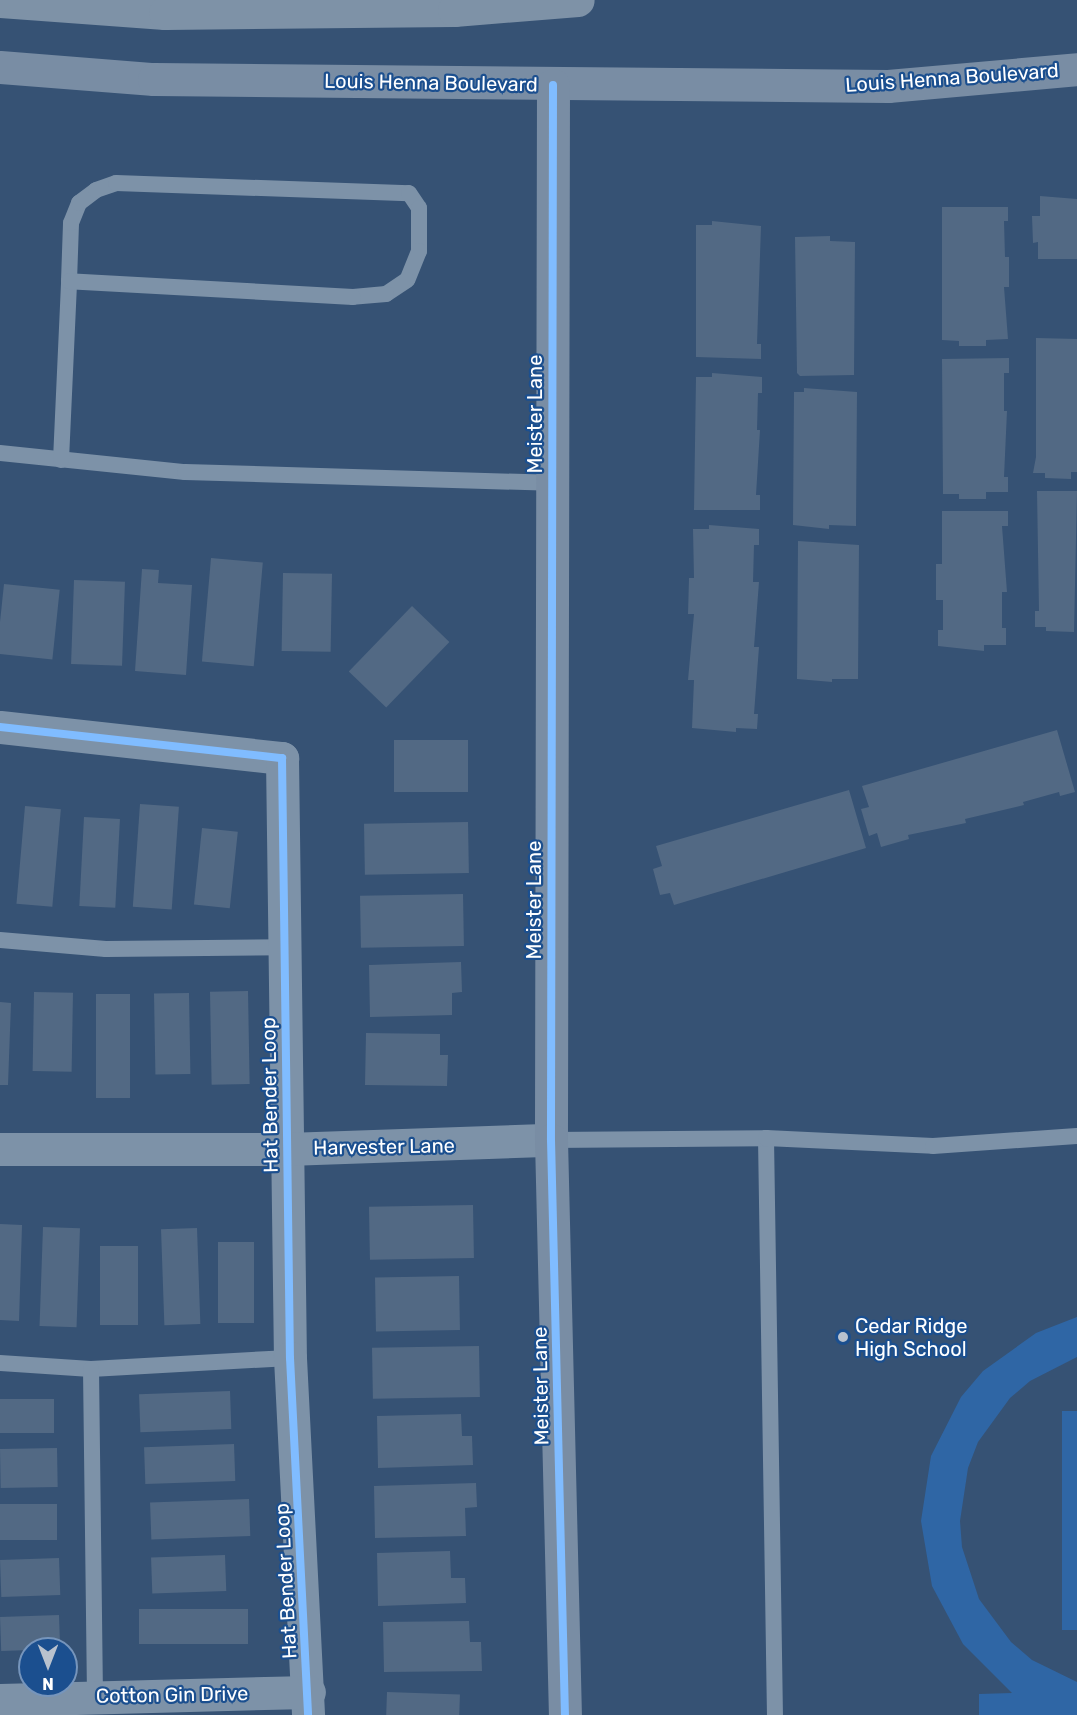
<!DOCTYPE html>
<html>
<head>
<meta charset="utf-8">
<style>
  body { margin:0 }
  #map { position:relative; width:1077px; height:1715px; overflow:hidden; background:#365274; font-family:Rubik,sans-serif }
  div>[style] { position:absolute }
  .green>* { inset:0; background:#2f66a5; transform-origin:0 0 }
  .building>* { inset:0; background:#526984; transform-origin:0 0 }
  .lane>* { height:16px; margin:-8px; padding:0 8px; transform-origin:8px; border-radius:8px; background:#7d92a8 }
  .street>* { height:33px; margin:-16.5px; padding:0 16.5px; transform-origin:16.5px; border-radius:16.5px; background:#7d92a8 }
  .secondary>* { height:33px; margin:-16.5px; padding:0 16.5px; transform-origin:16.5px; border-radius:16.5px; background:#798da4 }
  .highway>* { height:33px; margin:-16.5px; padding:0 16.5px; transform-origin:16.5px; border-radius:16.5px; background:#7e92a7 }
  .cycleway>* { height:8px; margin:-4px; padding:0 4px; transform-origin:4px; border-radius:4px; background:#80bcff }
  .dots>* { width:16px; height:16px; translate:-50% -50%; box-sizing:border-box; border:3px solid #1b4f8f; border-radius:50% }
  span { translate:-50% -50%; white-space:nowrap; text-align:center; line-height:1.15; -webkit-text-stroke:4.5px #1b4f8f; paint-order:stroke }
  .street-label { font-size:20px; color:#fff }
  .poi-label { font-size:20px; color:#fff }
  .left { translate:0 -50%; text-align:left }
  .north { position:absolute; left:18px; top:1637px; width:60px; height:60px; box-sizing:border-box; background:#1b4f8f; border:2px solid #7695bc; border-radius:50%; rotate:180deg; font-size:16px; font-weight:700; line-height:24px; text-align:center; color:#fff }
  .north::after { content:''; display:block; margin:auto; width:21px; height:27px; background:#b9c2ce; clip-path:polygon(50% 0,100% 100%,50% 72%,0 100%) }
</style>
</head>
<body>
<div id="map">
  <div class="green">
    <i style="clip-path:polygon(1077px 1317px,1077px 1357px,1030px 1381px,1010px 1398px,978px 1442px,968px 1468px,960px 1521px,962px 1547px,979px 1599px,1011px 1642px,1032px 1660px,1077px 1682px,1077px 1715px,979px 1715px,979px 1694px,1012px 1693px,963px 1644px,932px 1586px,921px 1521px,931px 1456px,961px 1397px,983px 1371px,1036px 1333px)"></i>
    <i style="left:1062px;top:1411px;width:15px;height:219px"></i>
  </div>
  <div class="building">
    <i style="clip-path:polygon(1040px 196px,1077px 199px,1077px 259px,1038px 259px,1038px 242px,1033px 243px,1032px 216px,1040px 216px)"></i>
    <i style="clip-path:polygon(942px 207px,1008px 207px,1008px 221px,1004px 221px,1005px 257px,1009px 257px,1009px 287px,1004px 287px,1008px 339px,986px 340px,986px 346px,959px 346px,959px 341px,942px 340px)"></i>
    <i style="clip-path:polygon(712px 221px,761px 226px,757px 344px,761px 344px,761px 359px,696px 357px,696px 225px,712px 225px)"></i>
    <i style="clip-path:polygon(830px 236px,830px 241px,855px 242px,854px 375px,800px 376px,797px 373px,795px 237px)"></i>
    <i style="clip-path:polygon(1036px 338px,1077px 339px,1077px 472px,1071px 472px,1071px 479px,1045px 478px,1045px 473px,1033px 473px,1036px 457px)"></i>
    <i style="clip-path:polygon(1009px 358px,1009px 373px,1004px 373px,1004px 411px,1007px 411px,1004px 477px,1008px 477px,1008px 492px,986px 492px,986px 499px,959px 499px,959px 494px,943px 494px,942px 359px)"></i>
    <i style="clip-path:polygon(712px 373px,762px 377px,762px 393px,758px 393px,757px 430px,760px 430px,756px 495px,760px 495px,760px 510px,694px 510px,696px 377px,712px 377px)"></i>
    <i style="clip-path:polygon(804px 388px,857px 392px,856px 526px,829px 525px,829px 529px,793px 525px,794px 392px,804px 392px)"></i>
    <i style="clip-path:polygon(1037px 491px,1077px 491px,1074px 632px,1046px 631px,1046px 627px,1035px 627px,1035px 611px,1039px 611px)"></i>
    <i style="clip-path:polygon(942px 511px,1008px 511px,1008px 526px,1002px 526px,1007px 592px,1002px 592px,1002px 628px,1006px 628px,1006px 645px,984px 645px,984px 651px,938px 646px,938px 630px,943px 630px,943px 600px,936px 600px,936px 564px,942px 564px)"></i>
    <i style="clip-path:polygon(709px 525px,759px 529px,759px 545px,754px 545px,753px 582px,759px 582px,754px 647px,759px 647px,754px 714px,758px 714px,757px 729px,736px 728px,736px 732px,692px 728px,694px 680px,688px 680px,694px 614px,688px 614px,689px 578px,694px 578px,693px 529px,709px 529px)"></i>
    <i style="clip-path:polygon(798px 541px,859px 545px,858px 679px,832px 679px,832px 682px,797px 679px)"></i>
    <i style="left:211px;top:558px;width:52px;height:104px;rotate:5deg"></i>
    <i style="clip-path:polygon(142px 569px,159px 570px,158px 583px,192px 585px,186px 675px,135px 671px)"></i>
    <i style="left:283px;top:573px;width:49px;height:78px;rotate:1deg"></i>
    <i style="left:74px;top:580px;width:51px;height:84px;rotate:2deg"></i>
    <i style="left:4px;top:584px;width:56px;height:70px;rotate:6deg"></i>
    <i style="left:412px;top:606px;width:52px;height:91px;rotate:44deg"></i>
    <i style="clip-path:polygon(1057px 730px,1075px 792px,1060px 796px,1059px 792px,1023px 802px,1024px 805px,965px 819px,966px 823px,908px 835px,909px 839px,881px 847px,877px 833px,869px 836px,861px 809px,869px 807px,862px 786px)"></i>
    <i style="left:394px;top:740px;width:74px;height:52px"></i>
    <i style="clip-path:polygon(849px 790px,866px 848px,674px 905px,670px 893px,660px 895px,653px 869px,662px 866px,656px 846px)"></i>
    <i style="left:140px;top:804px;width:39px;height:103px;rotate:4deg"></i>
    <i style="left:25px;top:806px;width:36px;height:98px;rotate:5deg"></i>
    <i style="left:84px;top:817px;width:36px;height:89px;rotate:3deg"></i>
    <i style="left:468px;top:822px;width:51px;height:104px;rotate:89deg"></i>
    <i style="left:202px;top:828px;width:36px;height:77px;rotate:6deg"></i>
    <i style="left:463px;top:894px;width:52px;height:103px;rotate:89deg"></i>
    <i style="clip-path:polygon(461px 962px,462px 992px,452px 993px,452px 1015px,370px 1017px,369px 965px)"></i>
    <i style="left:248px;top:991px;width:93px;height:38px;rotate:89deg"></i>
    <i style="left:34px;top:992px;width:39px;height:79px;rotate:1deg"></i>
    <i style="left:189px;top:993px;width:81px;height:35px;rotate:89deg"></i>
    <i style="left:96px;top:994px;width:34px;height:104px"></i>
    <i style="clip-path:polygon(0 1002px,11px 1003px,8px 1085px,0 1085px)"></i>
    <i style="clip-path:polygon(366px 1033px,440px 1034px,440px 1055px,448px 1055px,447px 1086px,365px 1085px)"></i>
    <i style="left:473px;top:1205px;width:53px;height:104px;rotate:89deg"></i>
    <i style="clip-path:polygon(0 1224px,22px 1225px,19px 1321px,0 1320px)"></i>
    <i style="left:43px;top:1227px;width:37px;height:99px;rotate:2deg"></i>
    <i style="left:197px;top:1228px;width:96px;height:36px;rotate:88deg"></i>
    <i style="left:218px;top:1242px;width:36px;height:81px"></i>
    <i style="left:100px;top:1246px;width:38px;height:79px"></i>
    <i style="left:459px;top:1276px;width:54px;height:84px;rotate:89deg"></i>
    <i style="left:479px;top:1346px;width:51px;height:107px;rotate:89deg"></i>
    <i style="left:230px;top:1391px;width:38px;height:91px;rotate:88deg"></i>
    <i style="left:54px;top:1399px;width:34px;height:54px;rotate:90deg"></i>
    <i style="clip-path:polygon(461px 1414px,462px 1436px,472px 1436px,473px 1465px,378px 1468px,377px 1416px)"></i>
    <i style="left:234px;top:1444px;width:37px;height:90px;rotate:88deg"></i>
    <i style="left:57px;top:1448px;width:39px;height:57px;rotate:89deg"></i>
    <i style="clip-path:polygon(476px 1483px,477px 1507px,465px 1508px,466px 1536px,375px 1538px,374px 1486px)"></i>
    <i style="left:249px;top:1499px;width:37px;height:99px;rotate:88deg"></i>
    <i style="left:57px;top:1504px;width:36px;height:57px;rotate:90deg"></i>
    <i style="clip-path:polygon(450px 1551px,451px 1578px,465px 1578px,466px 1603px,378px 1606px,377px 1553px)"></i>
    <i style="left:225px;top:1555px;width:36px;height:74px;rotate:88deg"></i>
    <i style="left:59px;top:1558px;width:37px;height:59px;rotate:88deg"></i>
    <i style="left:248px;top:1609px;width:35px;height:109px;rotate:90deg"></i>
    <i style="left:59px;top:1615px;width:34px;height:59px;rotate:88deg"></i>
    <i style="clip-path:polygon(469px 1621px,470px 1642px,481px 1642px,482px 1671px,384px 1672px,383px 1622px)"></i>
    <i style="left:387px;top:1692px;width:73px;height:23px;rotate:2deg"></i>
  </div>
  <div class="lane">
    <i style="left:0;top:453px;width:186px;rotate:5.9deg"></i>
    <i style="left:185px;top:472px;width:366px;rotate:1.7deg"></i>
    <i style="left:61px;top:460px;width:179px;rotate:-87.4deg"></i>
    <i style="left:69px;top:281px;width:58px;rotate:-88deg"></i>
    <i style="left:71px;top:223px;width:22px;rotate:-68deg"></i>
    <i style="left:79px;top:203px;width:21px;rotate:-37deg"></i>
    <i style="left:96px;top:190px;width:21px;rotate:-19deg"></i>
    <i style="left:116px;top:183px;width:293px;rotate:2deg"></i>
    <i style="left:409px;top:193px;width:18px;rotate:56deg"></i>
    <i style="left:419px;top:208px;width:43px;rotate:90deg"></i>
    <i style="left:419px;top:251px;width:31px;rotate:112deg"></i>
    <i style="left:407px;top:280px;width:25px;rotate:146deg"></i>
    <i style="left:386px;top:294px;width:33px;rotate:175deg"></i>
    <i style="left:353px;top:297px;width:284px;rotate:-176.8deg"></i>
    <i style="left:0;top:940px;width:106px;rotate:4.9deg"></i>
    <i style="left:106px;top:949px;width:178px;rotate:-0.6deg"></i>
    <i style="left:766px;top:1138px;width:577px;rotate:89.11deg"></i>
    <i style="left:551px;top:1140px;width:215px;rotate:-0.5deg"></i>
    <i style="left:766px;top:1138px;width:167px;rotate:2.7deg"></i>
    <i style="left:933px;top:1146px;width:144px;rotate:-4deg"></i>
    <i style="left:0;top:1363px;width:91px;rotate:3.8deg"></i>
    <i style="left:91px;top:1369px;width:199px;rotate:-3.2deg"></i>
    <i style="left:91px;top:1369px;width:327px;rotate:89.3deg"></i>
  </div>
  <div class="street">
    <i style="left:0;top:727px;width:284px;rotate:6.3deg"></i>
    <i style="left:282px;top:758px;width:600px;rotate:89.24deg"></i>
    <i style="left:290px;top:1358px;width:357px;rotate:87.1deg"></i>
    <i style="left:0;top:1149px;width:287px"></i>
    <i style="left:287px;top:1149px;width:264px;rotate:-2deg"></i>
    <i style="left:0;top:1700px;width:309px;rotate:-1.5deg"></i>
  </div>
  <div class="secondary">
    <i style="left:0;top:67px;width:154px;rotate:4.5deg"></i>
    <i style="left:154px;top:79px;width:734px;rotate:0.55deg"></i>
    <i style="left:888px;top:86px;width:190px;rotate:-5.1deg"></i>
    <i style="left:553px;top:85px;width:1055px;rotate:90.11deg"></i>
    <i style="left:551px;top:1140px;width:575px;rotate:88.61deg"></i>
  </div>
  <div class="highway">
    <i style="left:0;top:1px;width:165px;rotate:4.2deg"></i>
    <i style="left:165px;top:13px;width:289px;rotate:-0.6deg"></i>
    <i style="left:454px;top:10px;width:124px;rotate:-4.6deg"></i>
  </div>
  <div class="cycleway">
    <i style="left:553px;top:85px;width:1055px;rotate:90.11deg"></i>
    <i style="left:551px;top:1140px;width:575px;rotate:88.61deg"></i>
    <i style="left:0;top:727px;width:284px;rotate:6.3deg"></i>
    <i style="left:282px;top:758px;width:600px;rotate:89.24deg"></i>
    <i style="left:290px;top:1358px;width:357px;rotate:87.1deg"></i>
  </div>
  <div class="dots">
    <i style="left:843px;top:1337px;background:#b9c2ce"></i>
  </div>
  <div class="street-label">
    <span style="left:952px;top:78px;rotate:-4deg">Louis Henna Boulevard</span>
    <span style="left:431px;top:83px;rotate:1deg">Louis Henna Boulevard</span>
    <span style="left:535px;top:414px;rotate:-90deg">Meister Lane</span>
    <span style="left:534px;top:900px;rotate:-90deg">Meister Lane</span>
    <span style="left:270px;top:1095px;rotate:-91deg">Hat Bender Loop</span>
    <span style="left:384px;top:1147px;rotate:-1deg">Harvester Lane</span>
    <span style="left:541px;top:1386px;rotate:-91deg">Meister Lane</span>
    <span style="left:286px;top:1581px;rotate:-93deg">Hat Bender Loop</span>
    <span style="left:172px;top:1695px;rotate:-1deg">Cotton Gin Drive</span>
  </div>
  <div class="poi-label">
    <span class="left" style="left:855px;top:1338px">Cedar Ridge<br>High School</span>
  </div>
  <div class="north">N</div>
</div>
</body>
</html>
